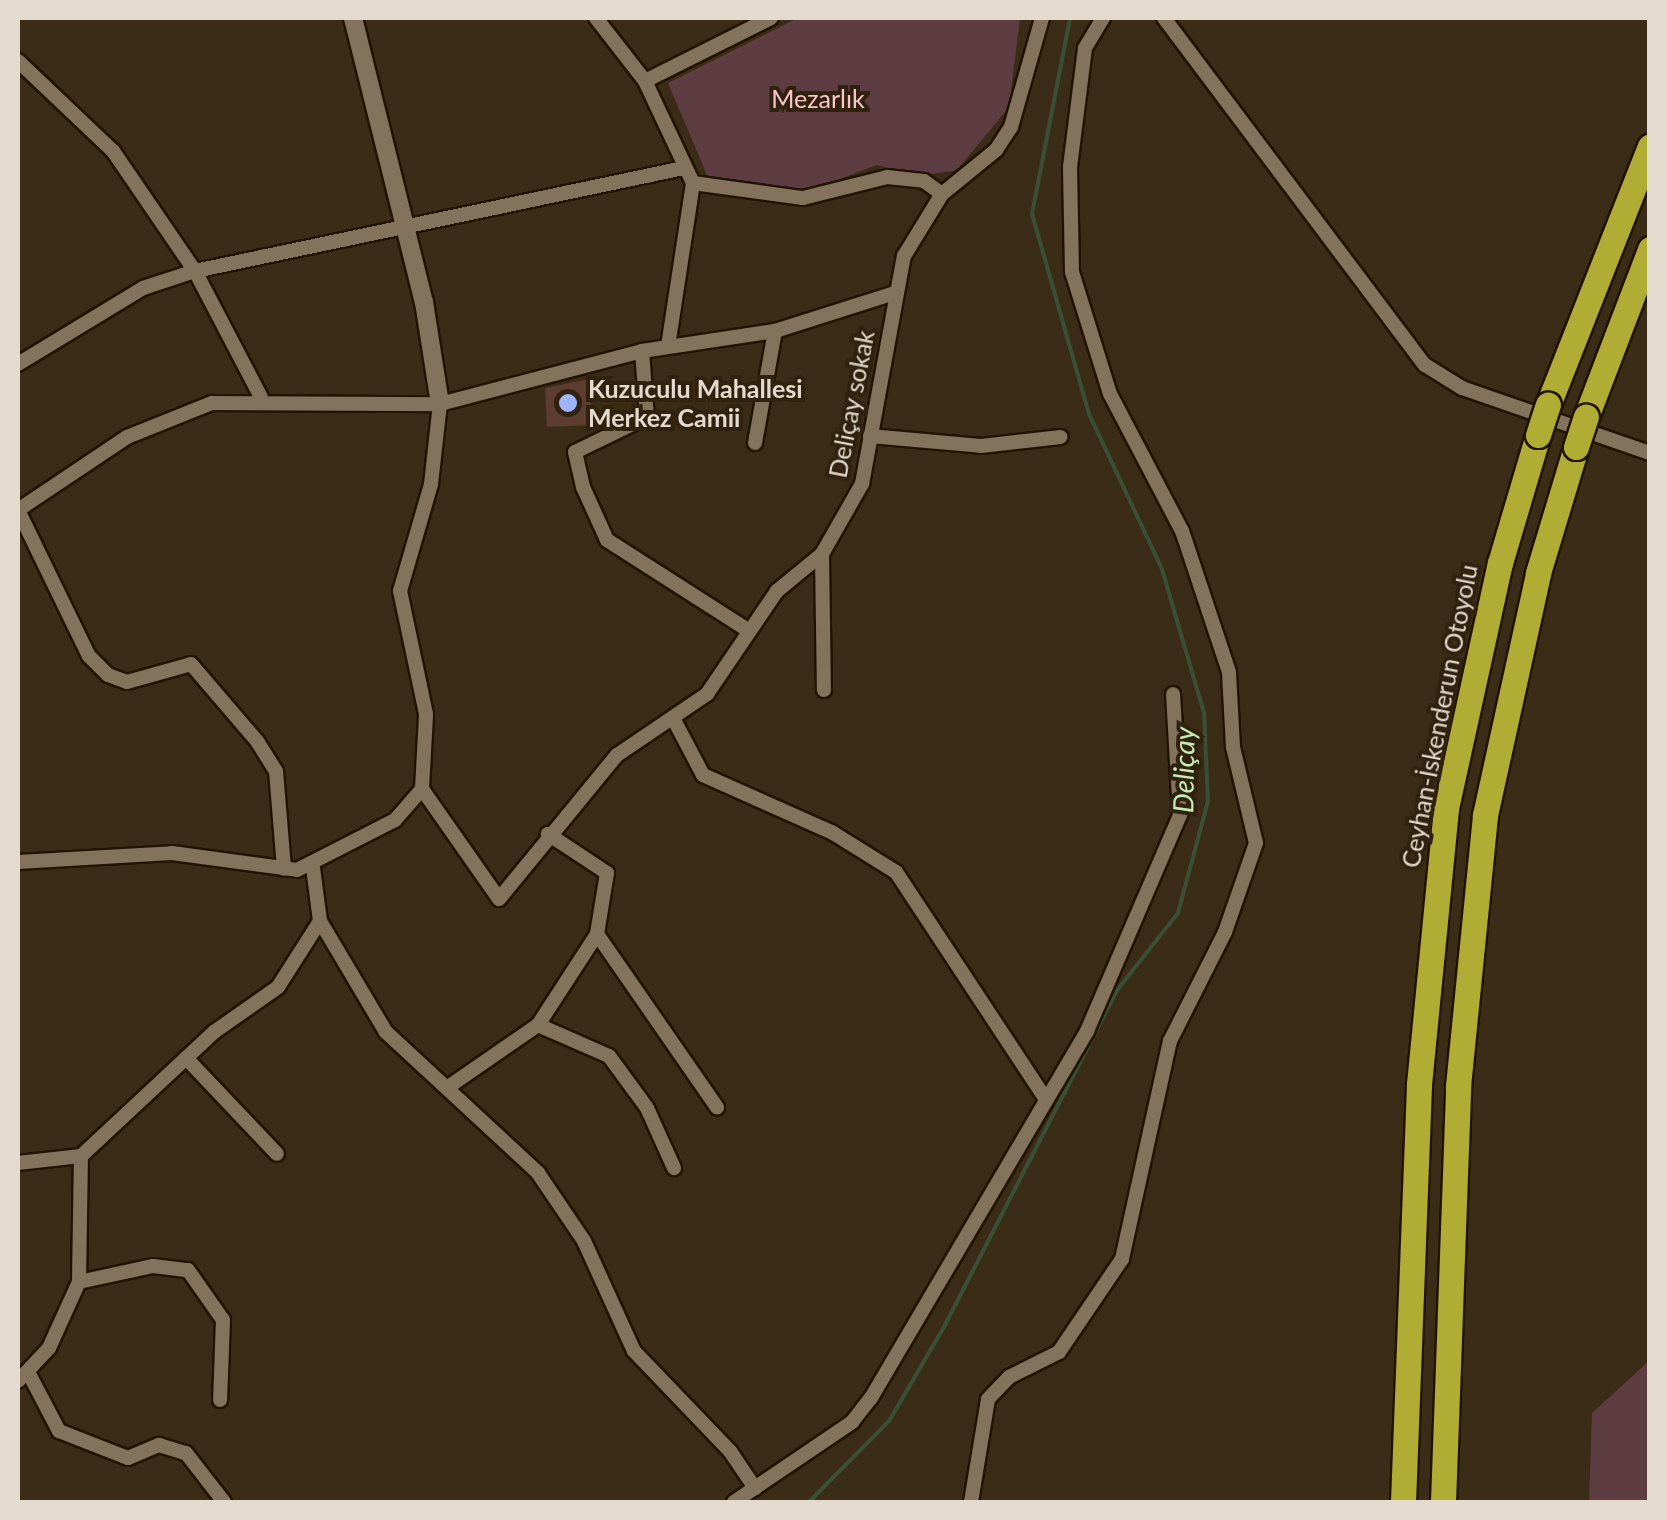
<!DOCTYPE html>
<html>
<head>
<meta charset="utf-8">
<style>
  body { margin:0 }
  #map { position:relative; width:1667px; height:1520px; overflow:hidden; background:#3b2c18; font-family:Lato,sans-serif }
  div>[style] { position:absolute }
  .green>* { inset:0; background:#5e3d42 }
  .stream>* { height:4px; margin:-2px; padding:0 2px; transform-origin:2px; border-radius:2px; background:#3a5035 }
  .building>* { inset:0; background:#5d3d30 }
  .roads { filter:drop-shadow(2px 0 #211402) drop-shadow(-2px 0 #211402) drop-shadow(0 2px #211402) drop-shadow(0 -2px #211402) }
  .minor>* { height:14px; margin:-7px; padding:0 7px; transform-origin:7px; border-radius:7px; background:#83725c }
  .tertiary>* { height:18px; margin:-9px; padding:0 9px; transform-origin:9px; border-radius:9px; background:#83725c }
  .motorway>* { height:25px; margin:-12.5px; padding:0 12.5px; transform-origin:12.5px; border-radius:12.5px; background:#b0ac34 }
  .bridges { filter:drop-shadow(2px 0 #211402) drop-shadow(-2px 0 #211402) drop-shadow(0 2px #211402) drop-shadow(0 -2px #211402) }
  .motorway-bridge>* { height:25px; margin:-12.5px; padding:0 12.5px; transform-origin:12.5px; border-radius:12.5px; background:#b0ac34 }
  .dots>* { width:28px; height:28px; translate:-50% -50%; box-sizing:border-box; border:5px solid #30220e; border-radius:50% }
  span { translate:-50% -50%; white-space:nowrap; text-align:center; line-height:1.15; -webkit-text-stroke:8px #30220e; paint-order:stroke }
  .park-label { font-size:25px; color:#fbc4ca }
  .poi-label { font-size:25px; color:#e4dace; font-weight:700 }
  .left { translate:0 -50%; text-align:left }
  .street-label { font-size:25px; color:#e4dace }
  .water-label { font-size:28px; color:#c5eebb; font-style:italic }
  .frame { position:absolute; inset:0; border:20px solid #e4dace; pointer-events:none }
</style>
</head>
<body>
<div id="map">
  <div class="green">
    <i style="clip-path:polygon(798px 18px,1020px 18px,1009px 107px,957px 170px,921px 176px,877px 165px,802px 193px,725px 188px,707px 175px,668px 83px)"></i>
    <i style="clip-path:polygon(1649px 1361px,1649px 1502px,1589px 1502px,1592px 1413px)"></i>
  </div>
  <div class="stream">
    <i style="left:809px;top:1502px;width:114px;rotate:-45.4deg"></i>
    <i style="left:889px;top:1421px;width:111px;rotate:-59.7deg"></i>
    <i style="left:945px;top:1325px;width:378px;rotate:-62.8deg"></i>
    <i style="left:1118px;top:989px;width:97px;rotate:-51.7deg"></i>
    <i style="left:1178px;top:913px;width:116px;rotate:-75deg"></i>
    <i style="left:1208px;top:801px;width:88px;rotate:-92.6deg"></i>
    <i style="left:1204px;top:713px;width:150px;rotate:-106.3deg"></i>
    <i style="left:1162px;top:569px;width:171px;rotate:-115.2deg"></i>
    <i style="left:1089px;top:414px;width:208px;rotate:-105.9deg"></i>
    <i style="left:1032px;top:214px;width:200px;rotate:-79deg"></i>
  </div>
  <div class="building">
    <i style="clip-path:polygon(589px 379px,592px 425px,547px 427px,545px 388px)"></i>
  </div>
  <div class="roads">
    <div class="minor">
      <i style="left:596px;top:18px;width:80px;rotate:52.1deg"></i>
      <i style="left:645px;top:81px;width:113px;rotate:64.8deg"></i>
      <i style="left:693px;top:183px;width:165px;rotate:98.7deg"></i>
      <i style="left:1164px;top:18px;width:434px;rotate:53.1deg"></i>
      <i style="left:1425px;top:365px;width:44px;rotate:31.9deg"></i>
      <i style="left:1462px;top:388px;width:199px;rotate:19.1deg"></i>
      <i style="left:18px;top:61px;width:131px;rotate:43.5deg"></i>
      <i style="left:113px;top:151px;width:145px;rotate:55.7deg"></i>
      <i style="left:195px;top:271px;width:142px;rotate:62.4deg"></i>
      <i style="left:645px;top:81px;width:141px;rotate:-26.6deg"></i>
      <i style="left:693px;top:183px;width:111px;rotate:7.8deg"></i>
      <i style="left:803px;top:198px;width:87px;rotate:-14deg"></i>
      <i style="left:887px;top:177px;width:37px;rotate:6deg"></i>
      <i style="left:924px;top:181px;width:22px;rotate:36deg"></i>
      <i style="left:642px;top:351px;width:66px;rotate:85.7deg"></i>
      <i style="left:647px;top:417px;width:80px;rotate:154.1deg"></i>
      <i style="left:575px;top:452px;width:36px;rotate:77deg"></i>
      <i style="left:583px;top:487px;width:58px;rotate:65.6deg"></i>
      <i style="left:607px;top:540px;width:167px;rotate:32.6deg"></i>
      <i style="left:18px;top:364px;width:146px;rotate:-31.3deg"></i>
      <i style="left:143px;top:288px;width:55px;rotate:-18.1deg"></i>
      <i style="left:195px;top:271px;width:500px;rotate:-11.9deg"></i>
      <i style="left:870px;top:436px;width:111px;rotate:5.1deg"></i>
      <i style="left:981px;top:446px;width:80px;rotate:-6.5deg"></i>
      <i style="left:755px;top:443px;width:114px;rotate:-79.9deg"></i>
      <i style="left:18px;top:510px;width:131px;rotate:-33.8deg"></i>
      <i style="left:127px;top:437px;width:92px;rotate:-21.8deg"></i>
      <i style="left:212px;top:403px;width:228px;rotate:0.3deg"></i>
      <i style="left:440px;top:404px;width:209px;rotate:-14.7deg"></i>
      <i style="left:642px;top:351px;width:134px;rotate:-8.6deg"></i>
      <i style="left:775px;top:331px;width:126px;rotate:-17.6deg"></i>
      <i style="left:18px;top:510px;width:162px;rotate:64.1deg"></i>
      <i style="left:89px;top:656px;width:27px;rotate:45deg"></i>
      <i style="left:108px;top:675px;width:20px;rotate:20deg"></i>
      <i style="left:127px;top:682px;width:66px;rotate:-15.7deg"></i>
      <i style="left:191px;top:664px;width:101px;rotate:49.4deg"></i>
      <i style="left:257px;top:741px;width:36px;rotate:58deg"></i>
      <i style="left:276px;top:771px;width:98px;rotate:85.3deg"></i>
      <i style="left:822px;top:554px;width:136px;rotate:89.2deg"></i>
      <i style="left:674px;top:720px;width:62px;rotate:62.2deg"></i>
      <i style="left:703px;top:775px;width:142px;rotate:24deg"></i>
      <i style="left:833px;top:833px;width:74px;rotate:31.8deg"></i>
      <i style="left:896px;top:872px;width:271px;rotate:56.6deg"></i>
      <i style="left:422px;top:789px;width:134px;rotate:55deg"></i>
      <i style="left:499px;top:899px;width:186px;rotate:-50.7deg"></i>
      <i style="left:617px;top:755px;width:109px;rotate:-34.1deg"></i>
      <i style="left:707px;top:694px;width:125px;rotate:-55.8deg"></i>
      <i style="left:777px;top:591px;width:58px;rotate:-39.4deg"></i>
      <i style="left:822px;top:554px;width:81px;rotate:-60.3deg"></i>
      <i style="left:862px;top:484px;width:232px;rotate:-79.6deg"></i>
      <i style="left:904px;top:256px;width:73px;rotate:-58.5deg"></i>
      <i style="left:942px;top:194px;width:70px;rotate:-39.2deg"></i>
      <i style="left:996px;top:150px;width:27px;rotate:-57deg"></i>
      <i style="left:1011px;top:127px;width:113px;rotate:-74.1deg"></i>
      <i style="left:18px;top:862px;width:154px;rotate:-3.3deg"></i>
      <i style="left:172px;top:853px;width:126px;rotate:7.7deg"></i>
      <i style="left:297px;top:870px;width:110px;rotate:-27deg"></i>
      <i style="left:395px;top:820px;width:41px;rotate:-48.9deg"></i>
      <i style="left:422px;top:789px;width:75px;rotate:-86.9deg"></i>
      <i style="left:426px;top:714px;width:126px;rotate:-101.9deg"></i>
      <i style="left:400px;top:591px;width:111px;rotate:-73.8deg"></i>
      <i style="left:431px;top:484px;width:81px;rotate:-83.6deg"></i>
      <i style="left:320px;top:921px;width:129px;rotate:59.3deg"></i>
      <i style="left:386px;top:1032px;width:207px;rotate:42.8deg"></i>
      <i style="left:538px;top:1173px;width:82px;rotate:55.9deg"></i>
      <i style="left:584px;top:1241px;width:121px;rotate:65.6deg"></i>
      <i style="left:634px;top:1351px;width:139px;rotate:46.2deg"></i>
      <i style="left:730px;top:1451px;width:45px;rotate:56deg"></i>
      <i style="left:597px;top:934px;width:211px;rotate:55.3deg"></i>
      <i style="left:538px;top:1025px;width:77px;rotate:23.6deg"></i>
      <i style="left:609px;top:1056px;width:64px;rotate:53.8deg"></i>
      <i style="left:647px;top:1108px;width:66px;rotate:65.8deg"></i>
      <i style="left:186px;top:1058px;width:132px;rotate:46.5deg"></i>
      <i style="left:451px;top:1085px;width:106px;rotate:-34.6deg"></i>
      <i style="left:538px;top:1025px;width:108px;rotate:-57deg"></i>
      <i style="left:597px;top:934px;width:62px;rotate:-80.7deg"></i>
      <i style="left:607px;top:873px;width:71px;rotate:-146.5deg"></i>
      <i style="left:18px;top:1163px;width:63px;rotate:-6.3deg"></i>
      <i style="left:79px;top:1282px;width:76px;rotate:-12.2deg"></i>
      <i style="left:153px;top:1266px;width:35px;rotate:7deg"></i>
      <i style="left:188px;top:1270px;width:61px;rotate:55deg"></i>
      <i style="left:223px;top:1320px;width:80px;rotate:92.1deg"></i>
      <i style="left:28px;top:1372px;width:67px;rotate:62.3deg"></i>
      <i style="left:59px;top:1431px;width:74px;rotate:21.4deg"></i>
      <i style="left:128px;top:1458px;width:34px;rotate:-23deg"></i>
      <i style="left:159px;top:1445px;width:28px;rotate:17deg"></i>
      <i style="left:186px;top:1453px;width:62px;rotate:52.2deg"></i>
      <i style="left:18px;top:1381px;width:45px;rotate:-46.8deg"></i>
      <i style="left:49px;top:1348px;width:72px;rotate:-65.6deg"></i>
      <i style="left:79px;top:1282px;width:126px;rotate:-89.1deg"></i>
      <i style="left:81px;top:1156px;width:182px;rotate:-43deg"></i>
      <i style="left:214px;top:1032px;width:78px;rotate:-35.1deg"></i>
      <i style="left:278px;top:987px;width:78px;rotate:-57.5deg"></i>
      <i style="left:320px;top:921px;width:53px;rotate:-97.5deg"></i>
      <i style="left:734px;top:1502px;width:143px;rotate:-34.1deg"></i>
      <i style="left:852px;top:1422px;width:31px;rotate:-52deg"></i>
      <i style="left:871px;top:1398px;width:426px;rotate:-59.5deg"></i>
      <i style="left:1087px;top:1031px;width:235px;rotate:-66.7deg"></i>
      <i style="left:1180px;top:815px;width:121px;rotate:-93.3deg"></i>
      <i style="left:971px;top:1502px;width:104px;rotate:-80.6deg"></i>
      <i style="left:988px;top:1399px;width:30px;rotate:-46deg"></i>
      <i style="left:1009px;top:1377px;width:56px;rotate:-26.6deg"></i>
      <i style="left:1059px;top:1352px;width:112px;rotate:-55.9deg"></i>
      <i style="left:1122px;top:1259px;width:223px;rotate:-77.6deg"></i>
      <i style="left:1170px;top:1041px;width:122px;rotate:-63.2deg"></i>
      <i style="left:1225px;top:932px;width:94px;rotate:-70.8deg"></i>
      <i style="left:1256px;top:843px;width:99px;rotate:-103.5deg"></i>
      <i style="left:1233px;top:747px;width:75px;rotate:-93.1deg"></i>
      <i style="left:1229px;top:672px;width:149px;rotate:-108.4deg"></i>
      <i style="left:1182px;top:531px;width:155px;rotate:-117.7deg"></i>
      <i style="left:1110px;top:394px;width:128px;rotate:-107.3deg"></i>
      <i style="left:1072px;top:272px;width:105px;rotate:-91.1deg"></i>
      <i style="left:1070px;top:167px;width:120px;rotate:-82.8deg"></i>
      <i style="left:1085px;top:48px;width:35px;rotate:-59deg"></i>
    </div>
    <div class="tertiary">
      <i style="left:353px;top:18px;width:293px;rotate:76deg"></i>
      <i style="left:424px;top:302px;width:103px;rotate:81.1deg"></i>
    </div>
    <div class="motorway">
      <i style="left:1548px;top:405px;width:278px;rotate:-68.5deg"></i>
      <i style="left:1586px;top:417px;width:180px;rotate:-69.1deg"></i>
      <i style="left:1403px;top:1502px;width:418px;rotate:-87.8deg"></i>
      <i style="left:1419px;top:1084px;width:277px;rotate:-84.4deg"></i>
      <i style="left:1446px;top:808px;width:251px;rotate:-77.6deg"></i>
      <i style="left:1500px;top:563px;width:134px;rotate:-73.5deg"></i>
      <i style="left:1443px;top:1502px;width:416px;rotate:-87.9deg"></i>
      <i style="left:1458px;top:1086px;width:272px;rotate:-84.3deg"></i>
      <i style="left:1485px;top:815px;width:248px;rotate:-77.6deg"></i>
      <i style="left:1538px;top:573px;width:132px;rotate:-73.2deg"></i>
    </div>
  </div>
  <div class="bridges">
    <div class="motorway-bridge">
      <i style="left:1538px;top:435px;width:32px;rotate:-72deg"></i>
      <i style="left:1576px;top:447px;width:32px;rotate:-72deg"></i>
    </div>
  </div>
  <div class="dots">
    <i style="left:568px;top:403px;background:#a1b2fd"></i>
  </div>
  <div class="park-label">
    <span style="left:818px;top:98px">Mezarlık</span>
  </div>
  <div class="poi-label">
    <span class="left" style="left:588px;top:403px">Kuzuculu Mahallesi<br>Merkez Camii</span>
  </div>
  <div class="street-label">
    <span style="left:851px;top:404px;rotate:-79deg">Deliçay sokak</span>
    <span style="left:1439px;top:716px;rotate:-79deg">Ceyhan-İskenderun Otoyolu</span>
  </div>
  <div class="water-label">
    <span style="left:1183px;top:770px;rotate:-89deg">Deliçay</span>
  </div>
  <div class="frame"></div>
</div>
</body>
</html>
